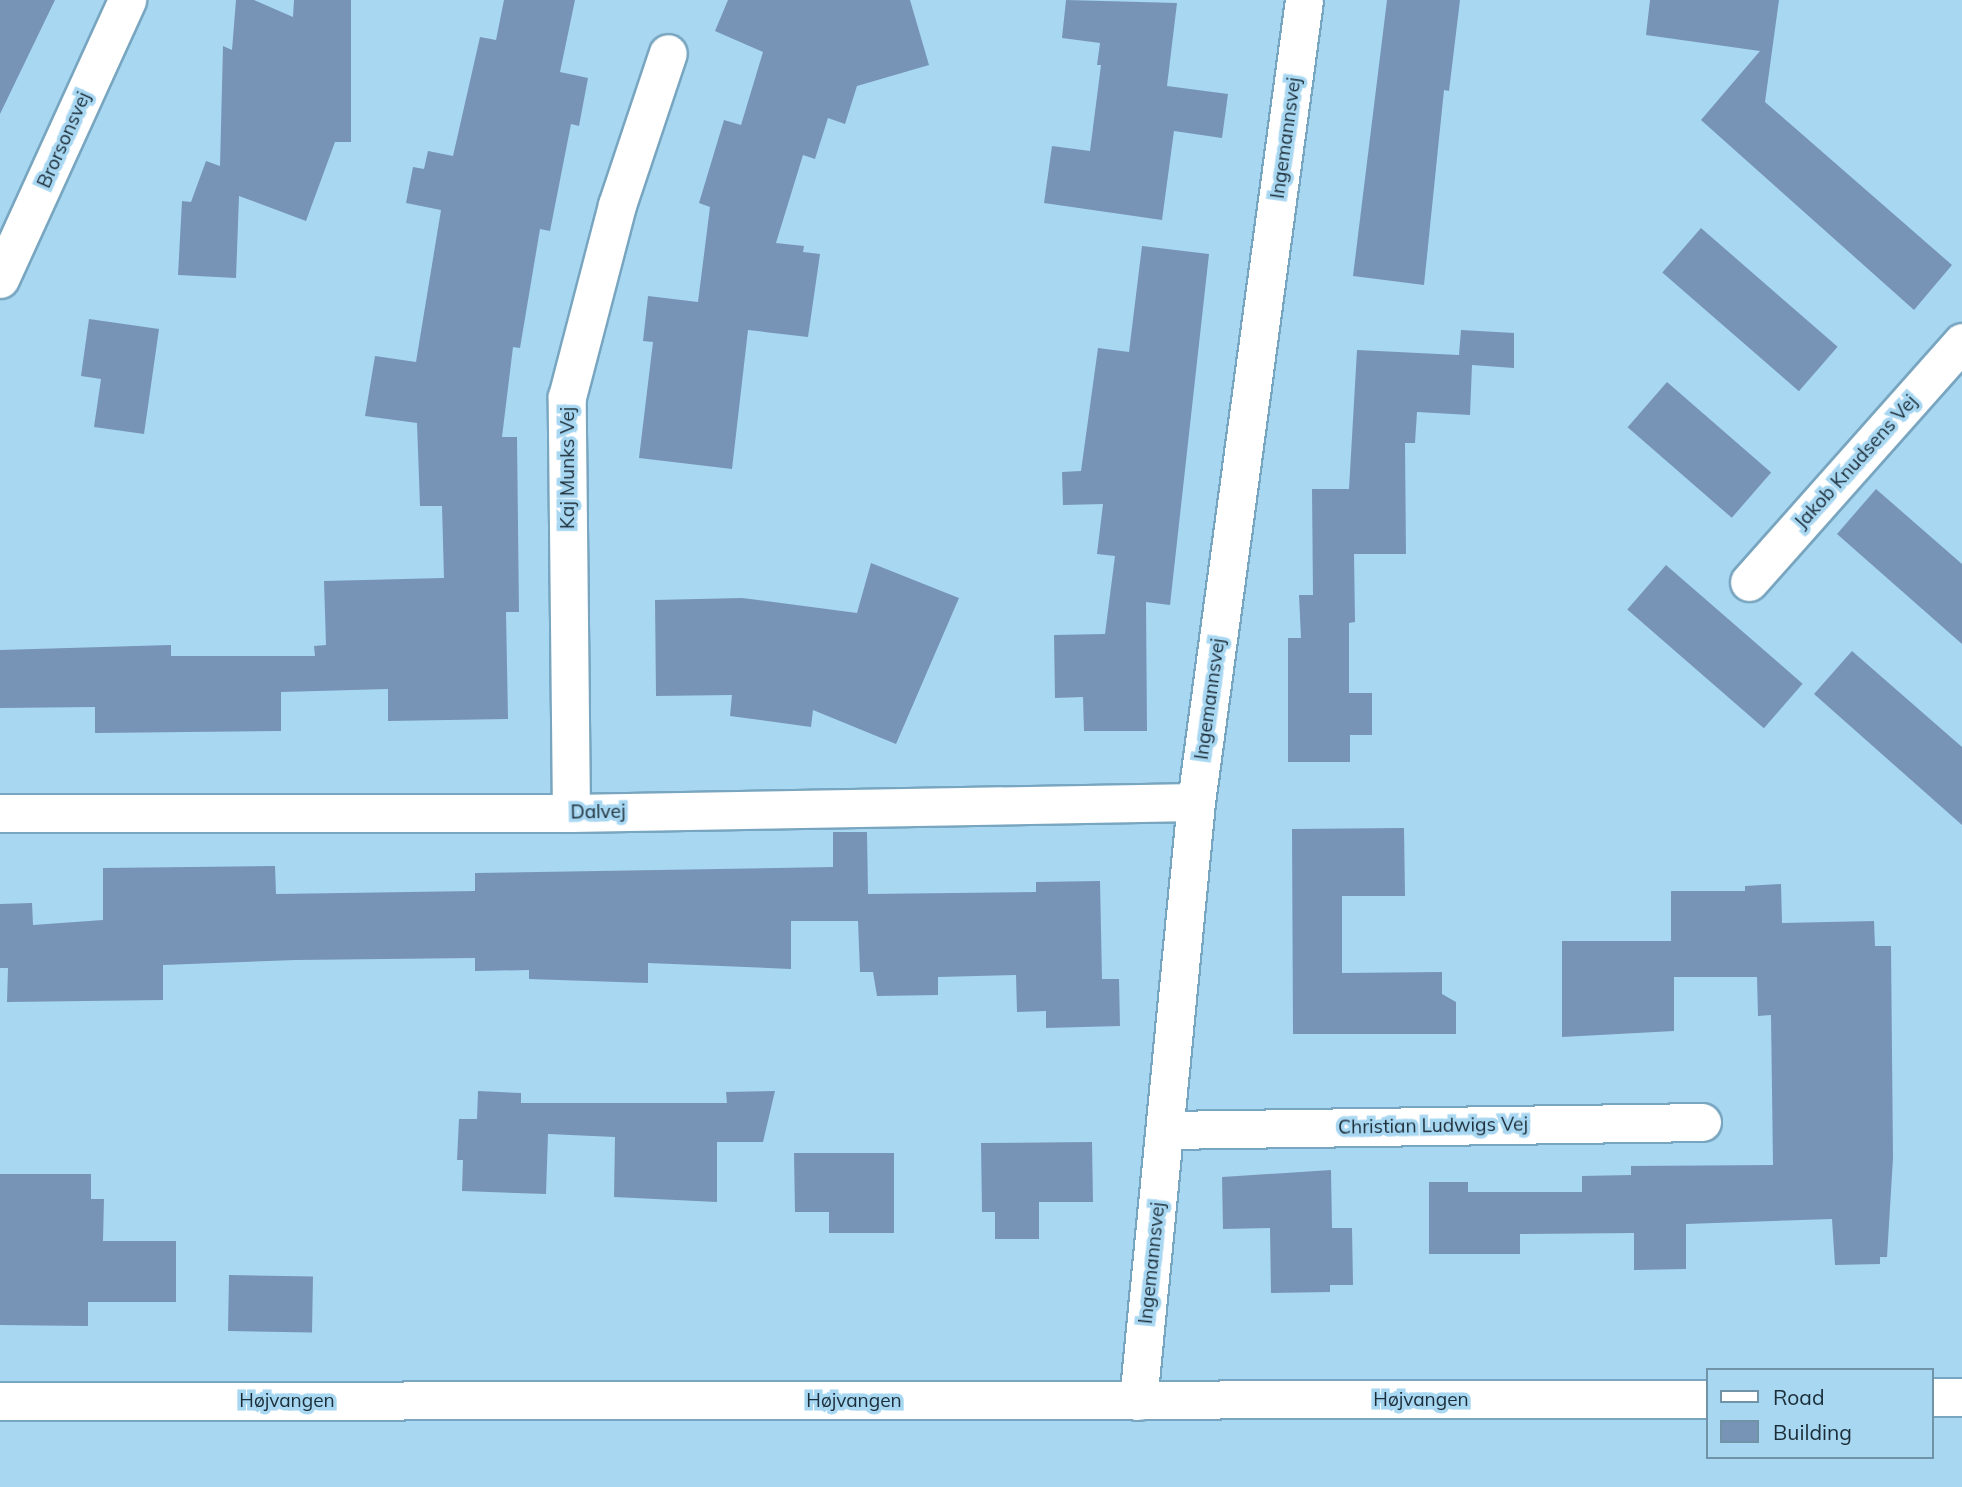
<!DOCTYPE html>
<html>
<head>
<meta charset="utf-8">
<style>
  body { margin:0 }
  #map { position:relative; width:1962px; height:1487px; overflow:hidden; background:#a8d7f2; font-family:Mulish,sans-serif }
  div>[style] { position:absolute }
  .building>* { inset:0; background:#7794b7; transform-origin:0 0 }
  .roads { filter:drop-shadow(2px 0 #78a5bf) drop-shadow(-2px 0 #78a5bf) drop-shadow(0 2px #78a5bf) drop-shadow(0 -2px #78a5bf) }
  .street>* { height:37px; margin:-18.5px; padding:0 18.5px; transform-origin:18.5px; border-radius:18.5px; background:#fff }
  span { translate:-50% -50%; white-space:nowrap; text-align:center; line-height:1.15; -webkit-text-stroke:7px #a8d7f2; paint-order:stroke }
  .street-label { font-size:19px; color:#1b2d38 }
  .legend { position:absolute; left:1706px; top:1368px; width:228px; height:91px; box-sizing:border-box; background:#a8d7f2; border:2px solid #7093a8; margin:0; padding:9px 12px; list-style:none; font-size:21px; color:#1b2d38 }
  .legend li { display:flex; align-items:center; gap:14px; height:35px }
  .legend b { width:35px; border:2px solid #7093a8 }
</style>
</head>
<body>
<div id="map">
  <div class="building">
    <i style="clip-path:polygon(0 0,55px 0,0 114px)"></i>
    <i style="clip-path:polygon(236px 0,254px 0,293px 17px,294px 0,351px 0,351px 142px,335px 142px,306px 221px,239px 196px,236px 278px,178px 275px,182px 201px,191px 202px,206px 161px,220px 166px,223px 46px,232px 50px)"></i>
    <i style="clip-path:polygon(504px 0,575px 0,560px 72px,588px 78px,579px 126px,571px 124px,550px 231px,540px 229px,520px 348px,513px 347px,502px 437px,517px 437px,519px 612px,506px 612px,508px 719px,388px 721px,388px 689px,281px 692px,281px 731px,95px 733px,95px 707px,0 708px,0 650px,171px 645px,171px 656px,315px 656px,314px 646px,326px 645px,324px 581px,444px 578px,442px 506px,420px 506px,417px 423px,365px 416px,375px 356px,416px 362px,441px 210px,406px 203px,413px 167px,424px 169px,428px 151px,453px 156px,480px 37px,496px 40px)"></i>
    <i style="clip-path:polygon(728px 0,910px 0,929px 65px,857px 86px,845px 124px,828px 118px,815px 159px,803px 155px,776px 243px,804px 246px,803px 252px,820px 254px,808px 337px,748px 330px,732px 469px,639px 458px,653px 342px,643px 341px,648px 296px,698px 302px,710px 207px,699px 203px,724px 120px,741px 125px,763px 52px,715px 31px)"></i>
    <i style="clip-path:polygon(1066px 0,1177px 3px,1167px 86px,1228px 94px,1222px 138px,1174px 131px,1162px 220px,1044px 203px,1052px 146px,1090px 151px,1101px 65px,1097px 65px,1100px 43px,1062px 38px)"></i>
    <i style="clip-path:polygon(1387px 0,1460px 0,1449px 91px,1444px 90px,1424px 285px,1353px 276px)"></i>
    <i style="clip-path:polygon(1650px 0,1779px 0,1765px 102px,1952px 265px,1914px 310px,1701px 120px,1760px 51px,1646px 35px)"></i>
    <i style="left:1701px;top:228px;width:181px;height:59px;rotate:41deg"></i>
    <i style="clip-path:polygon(1142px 246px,1209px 254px,1170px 605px,1146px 602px,1147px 731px,1084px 731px,1083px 697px,1055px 698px,1054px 635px,1105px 634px,1115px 556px,1097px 554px,1103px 504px,1063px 505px,1062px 472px,1081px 471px,1098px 348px,1129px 352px)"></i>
    <i style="clip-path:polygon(89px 319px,159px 329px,144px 434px,94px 427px,101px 379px,81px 376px)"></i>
    <i style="clip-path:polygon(1461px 330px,1514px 333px,1514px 368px,1472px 365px,1470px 415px,1417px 412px,1415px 443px,1405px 443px,1406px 554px,1354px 554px,1355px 622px,1349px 623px,1349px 693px,1372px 693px,1372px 735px,1350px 735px,1350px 762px,1288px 762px,1288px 638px,1301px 638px,1299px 595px,1313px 595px,1312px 489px,1349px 489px,1357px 350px,1459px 355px)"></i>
    <i style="left:1667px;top:382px;width:138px;height:60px;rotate:41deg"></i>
    <i style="clip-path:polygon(1876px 489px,1962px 564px,1962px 644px,1837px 534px)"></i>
    <i style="clip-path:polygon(871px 563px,959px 598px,896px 744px,813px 710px,811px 727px,730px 716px,732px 695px,656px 696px,655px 600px,742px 598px,857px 613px)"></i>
    <i style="left:1666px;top:565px;width:181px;height:59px;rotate:41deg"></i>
    <i style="clip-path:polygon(1852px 651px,1962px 747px,1962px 825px,1814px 694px)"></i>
    <i style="clip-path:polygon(1404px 828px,1405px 896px,1342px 896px,1342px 973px,1442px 972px,1442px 994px,1456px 1002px,1456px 1034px,1293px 1034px,1292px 829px)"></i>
    <i style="clip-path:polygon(833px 832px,867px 832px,868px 894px,1036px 892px,1036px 882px,1100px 881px,1102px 979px,1119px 979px,1120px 1026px,1046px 1028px,1046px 1011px,1017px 1012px,1016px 975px,938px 977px,938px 995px,877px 996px,873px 972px,860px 972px,858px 921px,791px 921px,791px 969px,648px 963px,648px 983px,529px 979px,529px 970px,475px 971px,475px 958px,296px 960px,163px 965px,163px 1000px,7px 1002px,8px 968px,0 968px,0 904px,32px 903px,33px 925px,103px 920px,103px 868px,275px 866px,276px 894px,475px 891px,475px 873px,833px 867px)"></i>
    <i style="clip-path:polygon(1781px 884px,1782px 923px,1874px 921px,1875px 946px,1891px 946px,1893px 1158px,1887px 1257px,1880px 1257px,1880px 1264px,1835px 1265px,1832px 1219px,1686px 1224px,1686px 1269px,1634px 1270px,1634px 1233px,1520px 1234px,1520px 1254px,1429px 1254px,1429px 1182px,1468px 1182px,1468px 1192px,1582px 1192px,1582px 1176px,1631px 1175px,1631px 1166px,1773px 1165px,1771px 1015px,1758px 1016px,1757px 977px,1674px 977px,1674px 1031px,1562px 1037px,1562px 941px,1671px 941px,1671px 891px,1745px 891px,1745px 886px)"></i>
    <i style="clip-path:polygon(478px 1091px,521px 1093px,521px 1103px,727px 1103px,726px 1092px,775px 1091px,763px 1142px,717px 1142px,717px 1202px,614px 1197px,615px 1137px,548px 1134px,546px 1194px,462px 1191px,463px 1160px,457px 1160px,459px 1119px,477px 1119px)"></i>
    <i style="clip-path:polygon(1092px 1142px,1093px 1202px,1039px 1202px,1039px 1239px,995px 1239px,995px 1212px,982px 1212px,981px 1143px)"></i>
    <i style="clip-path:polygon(794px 1153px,894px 1153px,894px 1233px,829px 1233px,829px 1212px,795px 1212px)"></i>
    <i style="clip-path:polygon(1331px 1170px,1332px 1228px,1352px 1228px,1353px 1285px,1330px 1285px,1330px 1292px,1271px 1293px,1270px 1228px,1223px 1229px,1222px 1177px)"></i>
    <i style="clip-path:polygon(0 1174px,91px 1174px,91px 1199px,104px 1199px,103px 1241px,176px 1241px,176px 1302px,88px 1302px,88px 1326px,0 1325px)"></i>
    <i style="left:229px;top:1275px;width:84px;height:56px;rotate:1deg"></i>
  </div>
  <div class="roads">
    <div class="street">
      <i style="left:0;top:279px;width:307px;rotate:-65.5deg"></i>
      <i style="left:1749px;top:582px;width:321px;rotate:-48.4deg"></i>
      <i style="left:0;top:813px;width:571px"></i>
      <i style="left:571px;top:813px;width:625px;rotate:-1.01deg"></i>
      <i style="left:571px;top:813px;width:416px;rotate:-90.6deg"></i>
      <i style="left:567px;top:397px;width:198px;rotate:-75.4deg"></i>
      <i style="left:617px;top:205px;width:160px;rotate:-71.5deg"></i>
      <i style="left:1165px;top:1130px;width:537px;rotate:-0.85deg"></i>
      <i style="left:1932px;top:1397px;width:30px"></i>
      <i style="left:0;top:1401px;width:1708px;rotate:-0.07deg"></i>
      <i style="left:1138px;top:1401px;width:602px;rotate:-84.47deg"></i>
      <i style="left:1196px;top:802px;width:809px;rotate:-82.33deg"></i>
    </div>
  </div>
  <div class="street-label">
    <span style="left:1286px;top:138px;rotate:-82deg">Ingemannsvej</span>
    <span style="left:64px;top:140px;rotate:-66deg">Brorsonsvej</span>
    <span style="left:1856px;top:462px;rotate:-48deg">Jakob Knudsens Vej</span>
    <span style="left:568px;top:468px;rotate:-90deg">Kaj Munks Vej</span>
    <span style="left:1210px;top:699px;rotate:-82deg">Ingemannsvej</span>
    <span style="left:598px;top:812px;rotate:-1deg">Dalvej</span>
    <span style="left:1433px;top:1126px;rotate:-1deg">Christian Ludwigs Vej</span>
    <span style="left:1152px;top:1263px;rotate:-84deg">Ingemannsvej</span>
    <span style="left:1421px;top:1400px">Højvangen</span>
    <span style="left:287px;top:1401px">Højvangen</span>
    <span style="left:854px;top:1401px">Højvangen</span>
  </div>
  <ul class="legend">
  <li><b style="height:9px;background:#fff"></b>Road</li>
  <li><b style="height:19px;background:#7794b7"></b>Building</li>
  </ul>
</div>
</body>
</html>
